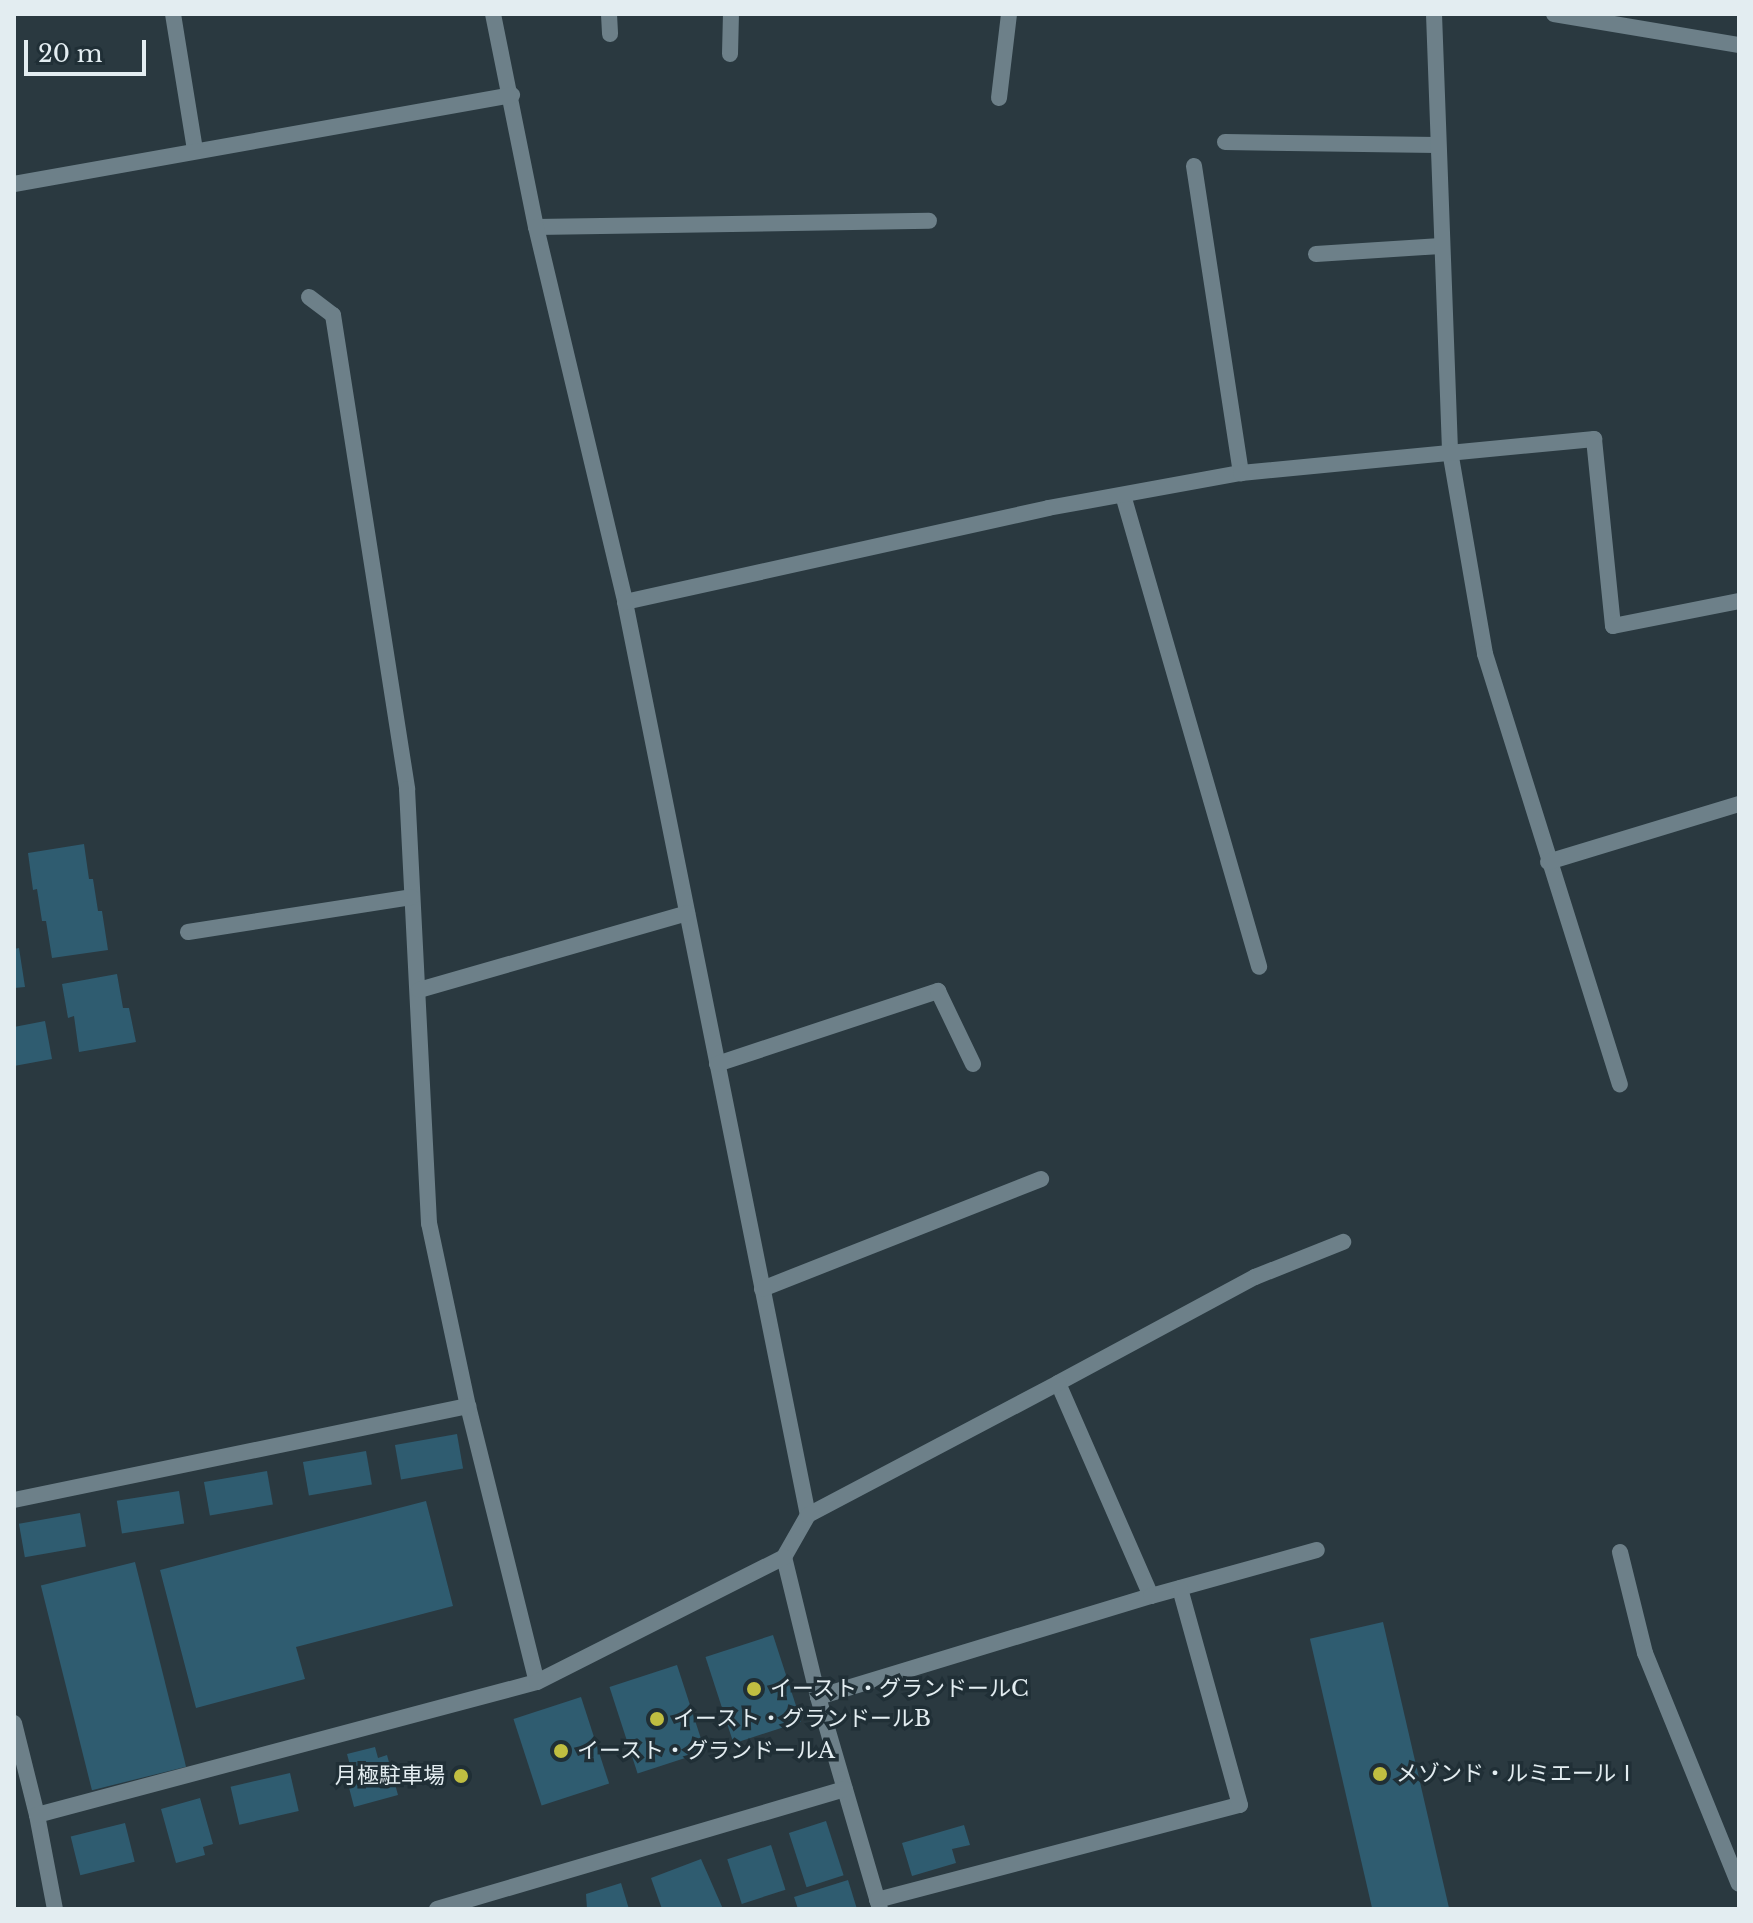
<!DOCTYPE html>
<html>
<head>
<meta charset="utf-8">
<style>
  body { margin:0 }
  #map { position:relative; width:1753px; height:1923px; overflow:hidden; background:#2a3940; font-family:"Libre Baskerville","Noto Sans JP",serif }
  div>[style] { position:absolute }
  .building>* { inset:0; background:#2f5c70; transform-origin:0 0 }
  .lane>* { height:16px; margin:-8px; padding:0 8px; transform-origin:8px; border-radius:8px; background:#6d8089 }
  .street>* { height:16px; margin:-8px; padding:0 8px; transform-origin:8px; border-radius:8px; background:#6d8089 }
  .dots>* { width:22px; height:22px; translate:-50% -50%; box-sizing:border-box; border:4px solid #202f36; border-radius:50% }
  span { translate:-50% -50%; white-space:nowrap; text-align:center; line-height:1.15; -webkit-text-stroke:7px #202f36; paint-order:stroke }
  .poi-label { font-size:22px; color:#e3edf1 }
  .left { translate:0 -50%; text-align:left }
  .right { translate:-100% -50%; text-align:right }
  .frame { position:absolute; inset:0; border:16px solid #e3edf1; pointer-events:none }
  .scale { position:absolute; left:24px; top:40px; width:122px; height:36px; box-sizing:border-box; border:4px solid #e3edf1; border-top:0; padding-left:10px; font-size:24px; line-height:28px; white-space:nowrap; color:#e3edf1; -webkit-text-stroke:6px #202f36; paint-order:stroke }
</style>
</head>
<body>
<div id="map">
  <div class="building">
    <i style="clip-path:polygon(84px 844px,89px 879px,93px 879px,98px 911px,102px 911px,108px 950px,52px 958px,46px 921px,42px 921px,37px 889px,33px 890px,28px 853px)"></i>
    <i style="clip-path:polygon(19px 948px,25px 987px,14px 988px,14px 949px)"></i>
    <i style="clip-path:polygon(117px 974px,123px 1008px,129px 1008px,136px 1042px,79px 1052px,74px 1016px,68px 1018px,62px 984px)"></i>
    <i style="clip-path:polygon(45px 1021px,52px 1059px,14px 1066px,14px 1027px)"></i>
    <i style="left:457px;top:1434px;width:35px;height:63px;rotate:80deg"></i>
    <i style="left:366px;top:1451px;width:34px;height:64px;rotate:80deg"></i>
    <i style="left:267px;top:1471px;width:34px;height:64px;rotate:80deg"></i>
    <i style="left:179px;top:1491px;width:33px;height:63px;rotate:81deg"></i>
    <i style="clip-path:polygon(426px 1501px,453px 1606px,296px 1647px,305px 1679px,196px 1708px,160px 1570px)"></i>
    <i style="left:80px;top:1513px;width:34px;height:62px;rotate:80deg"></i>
    <i style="left:135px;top:1562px;width:211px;height:97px;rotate:76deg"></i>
    <i style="left:1383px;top:1622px;width:295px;height:75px;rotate:77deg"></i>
    <i style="left:773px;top:1635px;width:91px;height:71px;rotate:72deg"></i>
    <i style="left:677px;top:1665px;width:91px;height:71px;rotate:72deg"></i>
    <i style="left:581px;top:1697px;width:91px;height:71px;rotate:72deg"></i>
    <i style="clip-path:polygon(375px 1747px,378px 1758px,387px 1755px,398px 1795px,354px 1807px,345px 1772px,351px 1769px,347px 1754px)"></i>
    <i style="left:290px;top:1773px;width:39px;height:61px;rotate:77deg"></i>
    <i style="clip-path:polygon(200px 1798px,213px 1844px,203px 1847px,205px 1855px,176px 1863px,161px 1809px)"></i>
    <i style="left:826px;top:1821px;width:57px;height:39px;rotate:72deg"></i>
    <i style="left:125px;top:1823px;width:40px;height:56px;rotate:76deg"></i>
    <i style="clip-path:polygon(964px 1825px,970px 1845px,952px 1849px,956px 1863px,912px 1876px,902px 1843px)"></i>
    <i style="left:771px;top:1845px;width:47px;height:46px;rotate:72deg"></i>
    <i style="clip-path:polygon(701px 1859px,723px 1909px,662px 1909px,651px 1878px)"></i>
    <i style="clip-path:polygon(848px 1880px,857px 1909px,798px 1909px,794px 1897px)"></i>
    <i style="clip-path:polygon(621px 1883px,629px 1909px,587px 1909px,586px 1894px)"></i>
  </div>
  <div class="lane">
    <i style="left:173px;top:14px;width:138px;rotate:80.8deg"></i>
    <i style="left:609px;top:14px;width:20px;rotate:87deg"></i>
    <i style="left:730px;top:54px;width:40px;rotate:-88.6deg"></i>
    <i style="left:999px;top:98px;width:85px;rotate:-83.2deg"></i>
    <i style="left:1225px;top:142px;width:212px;rotate:0.8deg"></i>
    <i style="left:1194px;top:166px;width:311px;rotate:81.3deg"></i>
    <i style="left:536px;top:227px;width:393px;rotate:-0.9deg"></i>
    <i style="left:1316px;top:254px;width:125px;rotate:-3.7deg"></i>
    <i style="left:309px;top:297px;width:30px;rotate:37deg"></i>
    <i style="left:333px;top:315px;width:480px;rotate:81.1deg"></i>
    <i style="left:1123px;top:495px;width:491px;rotate:73.9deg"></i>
    <i style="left:1620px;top:1552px;width:104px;rotate:76.1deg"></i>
    <i style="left:1645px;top:1653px;width:249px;rotate:67.9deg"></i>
    <i style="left:1151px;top:1596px;width:232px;rotate:-113.6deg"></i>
    <i style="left:1058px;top:1383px;width:224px;rotate:-28.3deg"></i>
    <i style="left:1255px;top:1277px;width:95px;rotate:-21.7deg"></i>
  </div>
  <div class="street">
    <i style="left:493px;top:14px;width:217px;rotate:78.6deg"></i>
    <i style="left:536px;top:227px;width:385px;rotate:76.6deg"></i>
    <i style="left:625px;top:602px;width:931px;rotate:78.67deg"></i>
    <i style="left:808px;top:1515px;width:48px;rotate:119.7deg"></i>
    <i style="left:784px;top:1557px;width:144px;rotate:76.3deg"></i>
    <i style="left:818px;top:1697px;width:221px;rotate:73.7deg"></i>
    <i style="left:1434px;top:14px;width:437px;rotate:87.9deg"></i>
    <i style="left:1450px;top:451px;width:206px;rotate:80.2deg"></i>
    <i style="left:1485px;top:654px;width:451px;rotate:72.6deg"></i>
    <i style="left:1554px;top:14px;width:188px;rotate:9.5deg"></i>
    <i style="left:14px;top:184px;width:506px;rotate:-10.13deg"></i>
    <i style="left:625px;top:602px;width:433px;rotate:-12.5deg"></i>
    <i style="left:1048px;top:508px;width:196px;rotate:-10.3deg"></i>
    <i style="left:1241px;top:473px;width:355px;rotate:-5.5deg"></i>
    <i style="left:1594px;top:439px;width:188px;rotate:84.2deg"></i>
    <i style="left:1613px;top:626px;width:128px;rotate:-11.2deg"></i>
    <i style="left:407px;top:789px;width:435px;rotate:87.1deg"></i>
    <i style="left:429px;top:1223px;width:187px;rotate:78deg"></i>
    <i style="left:468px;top:1406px;width:284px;rotate:76deg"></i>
    <i style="left:1548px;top:862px;width:200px;rotate:-16.9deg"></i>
    <i style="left:188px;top:932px;width:226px;rotate:-8.9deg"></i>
    <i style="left:419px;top:990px;width:279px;rotate:-16deg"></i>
    <i style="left:717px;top:1064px;width:233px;rotate:-18.3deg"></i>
    <i style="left:938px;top:991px;width:81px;rotate:64.4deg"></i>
    <i style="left:762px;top:1289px;width:300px;rotate:-21.5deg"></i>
    <i style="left:14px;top:1500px;width:464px;rotate:-11.7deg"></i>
    <i style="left:808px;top:1515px;width:283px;rotate:-27.8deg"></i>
    <i style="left:818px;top:1697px;width:348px;rotate:-16.9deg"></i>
    <i style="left:1151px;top:1596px;width:172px;rotate:-15.5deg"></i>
    <i style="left:14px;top:1723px;width:95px;rotate:76deg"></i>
    <i style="left:37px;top:1815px;width:96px;rotate:79.2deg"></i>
    <i style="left:37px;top:1815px;width:517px;rotate:-14.9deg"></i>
    <i style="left:537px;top:1682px;width:277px;rotate:-26.8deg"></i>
    <i style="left:877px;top:1900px;width:375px;rotate:-14.7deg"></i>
    <i style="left:1240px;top:1805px;width:225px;rotate:-105.5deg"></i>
    <i style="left:437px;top:1909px;width:425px;rotate:-16.4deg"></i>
  </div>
  <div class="dots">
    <i style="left:754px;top:1689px;background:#c0be41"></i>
    <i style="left:657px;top:1719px;background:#c0be41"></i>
    <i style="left:561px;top:1751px;background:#c0be41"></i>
    <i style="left:1380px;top:1774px;background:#c0be41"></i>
    <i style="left:461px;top:1776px;background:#c0be41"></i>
  </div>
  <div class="poi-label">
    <span class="left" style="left:770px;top:1689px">イースト・グランドールC</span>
    <span class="left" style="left:673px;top:1719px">イースト・グランドールB</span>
    <span class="left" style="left:577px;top:1751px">イースト・グランドールA</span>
    <span class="left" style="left:1396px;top:1774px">メゾンド・ルミエールⅠ</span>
    <span class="right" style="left:445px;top:1776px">月極駐車場</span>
  </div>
  <div class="frame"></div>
  <div class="scale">20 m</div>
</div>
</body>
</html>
